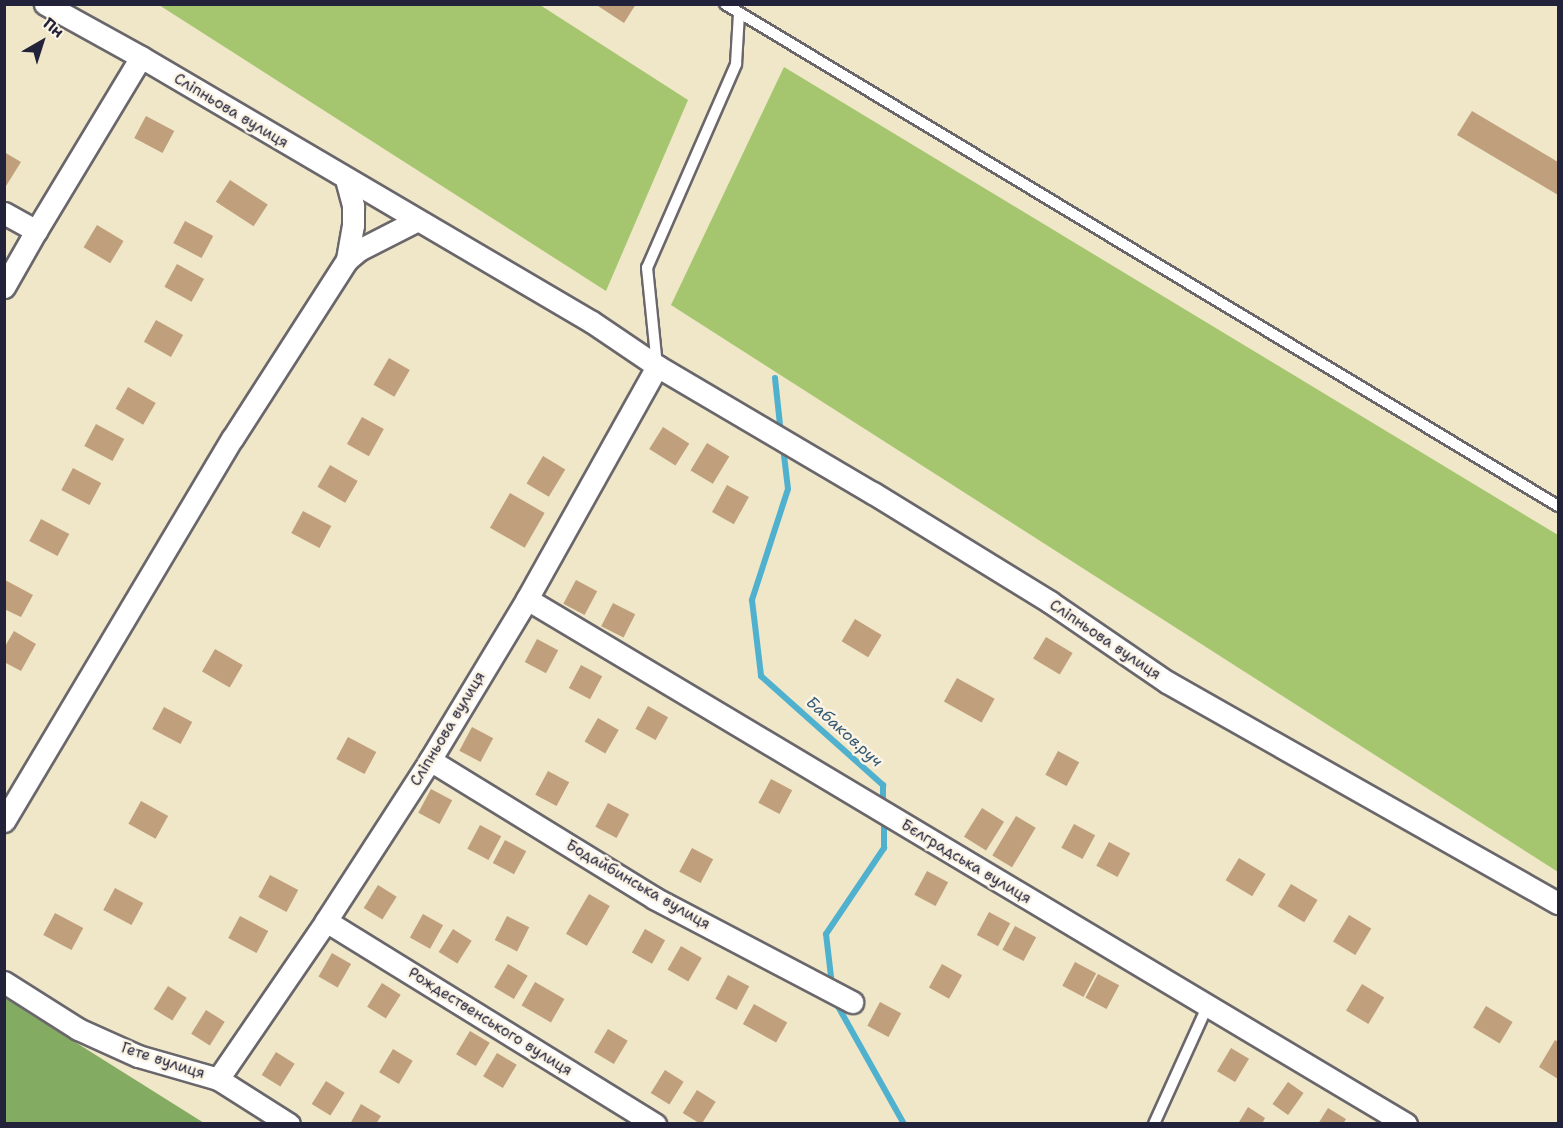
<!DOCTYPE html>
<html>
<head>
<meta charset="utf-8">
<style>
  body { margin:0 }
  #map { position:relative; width:1563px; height:1128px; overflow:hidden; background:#efe7c8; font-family:"Shantell Sans",sans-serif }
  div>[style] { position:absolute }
  .green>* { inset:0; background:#a5c66f }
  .forest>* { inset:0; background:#84ab62 }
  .stream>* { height:6px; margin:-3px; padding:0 3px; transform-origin:3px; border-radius:3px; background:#50b1cf }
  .building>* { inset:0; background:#c0a07c; transform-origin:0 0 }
  .roads { filter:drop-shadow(2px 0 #6a676c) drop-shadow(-2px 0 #6a676c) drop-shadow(0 2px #6a676c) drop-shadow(0 -2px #6a676c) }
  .service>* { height:10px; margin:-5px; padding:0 5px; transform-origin:5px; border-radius:5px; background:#fff }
  .minor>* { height:21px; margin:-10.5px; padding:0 10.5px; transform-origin:10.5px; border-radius:10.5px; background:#fff }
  span { translate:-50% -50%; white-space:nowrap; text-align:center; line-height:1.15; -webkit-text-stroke:5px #fcf5e5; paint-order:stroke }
  .street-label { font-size:15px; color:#22223b }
  .water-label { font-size:16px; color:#345b76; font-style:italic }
  .frame { position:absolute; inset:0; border:6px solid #22223b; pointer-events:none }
  .north { position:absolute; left:12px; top:12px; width:60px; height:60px; -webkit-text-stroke:4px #fcf5e5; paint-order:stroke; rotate:39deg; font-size:16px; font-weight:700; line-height:24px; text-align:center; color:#22223b }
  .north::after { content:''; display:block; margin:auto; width:21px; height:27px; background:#22223b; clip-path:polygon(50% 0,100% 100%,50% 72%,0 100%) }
</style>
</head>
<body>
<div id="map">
  <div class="green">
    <i style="clip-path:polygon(159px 5px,540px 5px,688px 100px,606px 291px)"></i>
    <i style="clip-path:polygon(784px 67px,1558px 535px,1558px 872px,671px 305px)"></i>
  </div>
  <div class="forest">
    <i style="clip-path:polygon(4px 998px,5px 998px,204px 1123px,5px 1123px)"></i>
  </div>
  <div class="stream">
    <i style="left:775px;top:378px;width:56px;rotate:83.9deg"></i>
    <i style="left:783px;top:447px;width:42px;rotate:83.2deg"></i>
    <i style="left:788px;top:489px;width:117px;rotate:108deg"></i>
    <i style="left:752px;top:600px;width:77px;rotate:83.2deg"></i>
    <i style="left:761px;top:676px;width:164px;rotate:41.8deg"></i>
    <i style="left:883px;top:785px;width:20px;rotate:90deg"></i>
    <i style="left:832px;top:985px;width:51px;rotate:-96.7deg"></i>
    <i style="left:826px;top:934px;width:104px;rotate:-56deg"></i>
    <i style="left:884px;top:848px;width:30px;rotate:-90deg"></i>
    <i style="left:835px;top:1001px;width:141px;rotate:60.7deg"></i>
  </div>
  <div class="building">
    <i style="clip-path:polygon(595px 4px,636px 4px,624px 23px)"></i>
    <i style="clip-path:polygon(1472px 111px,1558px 162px,1558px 195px,1457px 135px)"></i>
    <i style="left:146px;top:116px;width:32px;height:25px;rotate:28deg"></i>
    <i style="clip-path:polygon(4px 152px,21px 162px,6px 186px,4px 185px)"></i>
    <i style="left:230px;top:180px;width:45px;height:26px;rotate:33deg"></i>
    <i style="left:185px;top:221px;width:32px;height:25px;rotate:28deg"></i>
    <i style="left:97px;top:225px;width:31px;height:26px;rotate:31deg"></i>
    <i style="left:177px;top:264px;width:31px;height:26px;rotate:29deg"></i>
    <i style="left:156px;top:320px;width:31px;height:25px;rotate:29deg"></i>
    <i style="left:389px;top:358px;width:24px;height:31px;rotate:30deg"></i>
    <i style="left:128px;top:387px;width:32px;height:25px;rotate:30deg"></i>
    <i style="left:362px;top:417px;width:25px;height:31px;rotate:29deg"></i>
    <i style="left:96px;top:424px;width:32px;height:25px;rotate:28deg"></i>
    <i style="left:663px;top:427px;width:31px;height:26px;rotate:32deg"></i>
    <i style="left:707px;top:443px;width:26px;height:32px;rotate:31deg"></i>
    <i style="left:543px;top:456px;width:26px;height:32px;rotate:31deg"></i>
    <i style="left:330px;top:465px;width:32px;height:25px;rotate:30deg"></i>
    <i style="left:73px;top:468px;width:32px;height:25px;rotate:28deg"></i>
    <i style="left:727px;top:485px;width:25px;height:31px;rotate:29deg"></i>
    <i style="left:510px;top:493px;width:40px;height:40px;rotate:30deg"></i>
    <i style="left:303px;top:511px;width:32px;height:25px;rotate:28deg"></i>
    <i style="left:41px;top:519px;width:32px;height:25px;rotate:28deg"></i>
    <i style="clip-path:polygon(5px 580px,33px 595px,21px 617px,4px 609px)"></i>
    <i style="left:576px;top:580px;width:24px;height:27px;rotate:28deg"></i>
    <i style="left:613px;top:603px;width:25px;height:26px;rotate:27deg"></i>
    <i style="left:855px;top:619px;width:31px;height:26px;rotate:31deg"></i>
    <i style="clip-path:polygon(14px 631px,36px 644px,21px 671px,4px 662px,4px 648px)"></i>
    <i style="left:1046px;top:637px;width:31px;height:25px;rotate:31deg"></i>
    <i style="left:537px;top:639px;width:24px;height:26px;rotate:28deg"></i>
    <i style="left:215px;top:649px;width:32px;height:26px;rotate:30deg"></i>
    <i style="left:581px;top:665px;width:24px;height:26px;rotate:28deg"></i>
    <i style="left:957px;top:678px;width:43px;height:27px;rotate:29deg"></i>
    <i style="left:648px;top:706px;width:23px;height:26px;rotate:29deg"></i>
    <i style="left:164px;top:707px;width:32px;height:25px;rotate:28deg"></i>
    <i style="left:598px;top:718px;width:24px;height:27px;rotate:30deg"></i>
    <i style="left:472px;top:727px;width:24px;height:27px;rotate:28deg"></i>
    <i style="left:348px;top:737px;width:32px;height:25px;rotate:28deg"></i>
    <i style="left:1058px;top:751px;width:24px;height:27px;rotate:28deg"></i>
    <i style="left:548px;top:771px;width:24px;height:27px;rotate:28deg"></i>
    <i style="left:771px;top:779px;width:24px;height:27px;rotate:28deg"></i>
    <i style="left:431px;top:789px;width:24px;height:27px;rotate:28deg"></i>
    <i style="left:141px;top:801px;width:31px;height:26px;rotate:29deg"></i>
    <i style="left:608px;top:803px;width:24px;height:27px;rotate:28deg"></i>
    <i style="left:982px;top:808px;width:26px;height:34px;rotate:32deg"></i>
    <i style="left:1016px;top:816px;width:23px;height:46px;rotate:31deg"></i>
    <i style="left:1074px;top:824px;width:24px;height:27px;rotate:28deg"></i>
    <i style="left:480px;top:825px;width:24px;height:27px;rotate:28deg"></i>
    <i style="left:505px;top:840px;width:24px;height:26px;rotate:28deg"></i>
    <i style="left:1109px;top:842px;width:24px;height:27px;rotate:28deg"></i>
    <i style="left:692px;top:848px;width:24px;height:27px;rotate:28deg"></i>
    <i style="left:1239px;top:858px;width:31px;height:26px;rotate:31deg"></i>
    <i style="left:927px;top:871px;width:24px;height:27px;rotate:28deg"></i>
    <i style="left:270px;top:875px;width:32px;height:25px;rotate:28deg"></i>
    <i style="left:1291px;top:884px;width:31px;height:26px;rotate:31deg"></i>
    <i style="left:378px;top:885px;width:22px;height:27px;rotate:32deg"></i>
    <i style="left:115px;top:888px;width:32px;height:25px;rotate:28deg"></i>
    <i style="left:589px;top:894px;width:24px;height:46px;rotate:30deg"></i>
    <i style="left:989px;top:912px;width:24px;height:26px;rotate:28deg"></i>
    <i style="left:55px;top:913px;width:32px;height:25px;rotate:28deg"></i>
    <i style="left:423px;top:914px;width:23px;height:27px;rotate:29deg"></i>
    <i style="left:1349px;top:915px;width:26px;height:31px;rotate:31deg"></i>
    <i style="left:240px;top:916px;width:32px;height:25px;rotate:28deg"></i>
    <i style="left:507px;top:916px;width:25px;height:27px;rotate:27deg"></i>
    <i style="left:1015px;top:926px;width:24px;height:27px;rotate:28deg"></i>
    <i style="left:453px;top:929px;width:22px;height:27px;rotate:32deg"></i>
    <i style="left:645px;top:929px;width:23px;height:27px;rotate:29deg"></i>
    <i style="left:681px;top:946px;width:24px;height:27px;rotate:30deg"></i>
    <i style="left:332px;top:953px;width:22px;height:27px;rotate:30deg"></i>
    <i style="left:1075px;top:962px;width:24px;height:27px;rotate:28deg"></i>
    <i style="left:508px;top:964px;width:23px;height:27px;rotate:31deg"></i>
    <i style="left:942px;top:964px;width:23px;height:27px;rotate:29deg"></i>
    <i style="left:1098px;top:974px;width:24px;height:27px;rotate:28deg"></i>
    <i style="left:728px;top:975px;width:24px;height:27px;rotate:28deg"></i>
    <i style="left:535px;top:982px;width:34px;height:27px;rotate:30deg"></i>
    <i style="left:382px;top:983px;width:22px;height:28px;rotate:32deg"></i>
    <i style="left:1362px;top:984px;width:26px;height:31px;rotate:31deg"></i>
    <i style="left:168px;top:986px;width:22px;height:27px;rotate:32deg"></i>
    <i style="left:880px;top:1002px;width:24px;height:27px;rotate:28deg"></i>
    <i style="left:754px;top:1004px;width:38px;height:23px;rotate:29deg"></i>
    <i style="left:1486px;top:1006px;width:31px;height:25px;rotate:31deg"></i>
    <i style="left:206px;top:1010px;width:22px;height:28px;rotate:32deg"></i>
    <i style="left:608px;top:1029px;width:23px;height:27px;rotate:31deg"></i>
    <i style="left:470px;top:1031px;width:23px;height:27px;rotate:31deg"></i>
    <i style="clip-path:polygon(1555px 1040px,1558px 1042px,1558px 1079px,1539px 1067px)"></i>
    <i style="left:1231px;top:1048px;width:21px;height:27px;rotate:31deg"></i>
    <i style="left:393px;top:1049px;width:23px;height:27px;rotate:31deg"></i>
    <i style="left:276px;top:1052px;width:22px;height:27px;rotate:32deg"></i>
    <i style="left:497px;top:1053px;width:23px;height:27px;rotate:31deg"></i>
    <i style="left:665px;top:1070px;width:22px;height:27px;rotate:32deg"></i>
    <i style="left:326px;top:1081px;width:22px;height:27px;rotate:32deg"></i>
    <i style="left:1288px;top:1082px;width:19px;height:27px;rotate:35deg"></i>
    <i style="left:697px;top:1090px;width:22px;height:27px;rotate:32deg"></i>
    <i style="clip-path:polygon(361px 1104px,381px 1116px,376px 1124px,350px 1124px)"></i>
    <i style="clip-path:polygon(1248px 1107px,1265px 1118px,1262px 1124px,1238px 1124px)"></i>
    <i style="clip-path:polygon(1328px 1108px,1346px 1119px,1343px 1124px,1318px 1124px)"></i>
  </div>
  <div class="roads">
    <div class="service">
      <i style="left:725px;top:4px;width:973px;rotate:31.07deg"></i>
      <i style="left:657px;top:366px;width:99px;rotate:-95.8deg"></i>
      <i style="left:647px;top:268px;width:223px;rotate:-66.4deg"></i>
      <i style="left:736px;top:64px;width:50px;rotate:-86.6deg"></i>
      <i style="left:1154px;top:1124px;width:131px;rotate:-65.6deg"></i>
    </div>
    <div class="minor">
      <i style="left:45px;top:4px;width:110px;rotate:28.9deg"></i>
      <i style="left:141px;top:57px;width:523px;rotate:30.44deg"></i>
      <i style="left:592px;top:322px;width:78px;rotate:34.1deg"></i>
      <i style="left:657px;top:366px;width:251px;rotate:30.5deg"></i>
      <i style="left:873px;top:493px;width:208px;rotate:31.6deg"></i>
      <i style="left:1050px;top:602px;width:142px;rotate:34.4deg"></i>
      <i style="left:1167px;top:682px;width:449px;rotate:29.5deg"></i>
      <i style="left:346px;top:179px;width:28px;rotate:75deg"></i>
      <i style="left:353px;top:206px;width:19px;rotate:90deg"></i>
      <i style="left:353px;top:225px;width:36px;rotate:100deg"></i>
      <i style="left:4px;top:213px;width:37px;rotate:29deg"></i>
      <i style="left:4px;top:287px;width:64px;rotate:-60.3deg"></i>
      <i style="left:36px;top:231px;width:203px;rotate:-58.9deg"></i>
      <i style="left:527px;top:599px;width:1024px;rotate:30.85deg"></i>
      <i style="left:430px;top:760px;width:263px;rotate:31.6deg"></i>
      <i style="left:654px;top:898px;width:224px;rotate:27.7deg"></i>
      <i style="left:4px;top:821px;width:445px;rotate:-59.2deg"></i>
      <i style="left:232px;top:439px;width:213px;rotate:-57.3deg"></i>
      <i style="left:347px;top:260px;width:16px;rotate:-40deg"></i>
      <i style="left:359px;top:250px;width:64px;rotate:-27deg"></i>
      <i style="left:326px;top:921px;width:387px;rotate:31.7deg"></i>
      <i style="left:4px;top:982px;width:88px;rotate:32.4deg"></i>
      <i style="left:78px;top:1029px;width:66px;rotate:24.2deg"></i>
      <i style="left:138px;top:1056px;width:83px;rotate:16deg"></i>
      <i style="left:218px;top:1079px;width:84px;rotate:32.4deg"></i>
      <i style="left:218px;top:1079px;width:191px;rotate:-55.6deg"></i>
      <i style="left:326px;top:921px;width:192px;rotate:-57.1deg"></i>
      <i style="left:430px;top:760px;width:188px;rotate:-58.9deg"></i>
      <i style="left:527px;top:599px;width:267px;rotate:-60.8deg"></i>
    </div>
  </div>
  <div class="street-label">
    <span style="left:231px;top:111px;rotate:31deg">Сліпньова вулиця</span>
    <span style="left:1105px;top:640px;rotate:34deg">Сліпньова вулиця</span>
    <span style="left:448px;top:729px;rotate:-59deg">Сліпньова вулиця</span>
    <span style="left:966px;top:862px;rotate:31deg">Бєлградська вулиця</span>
    <span style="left:638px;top:885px;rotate:30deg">Бодайбинська вулиця</span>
    <span style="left:490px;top:1022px;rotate:32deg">Рождественського вулиця</span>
    <span style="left:163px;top:1061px;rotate:18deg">Гете вулиця</span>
  </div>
  <div class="water-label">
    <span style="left:844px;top:732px;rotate:42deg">Бабаков.руч</span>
  </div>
  <div class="frame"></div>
  <div class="north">Пн</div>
</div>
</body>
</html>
